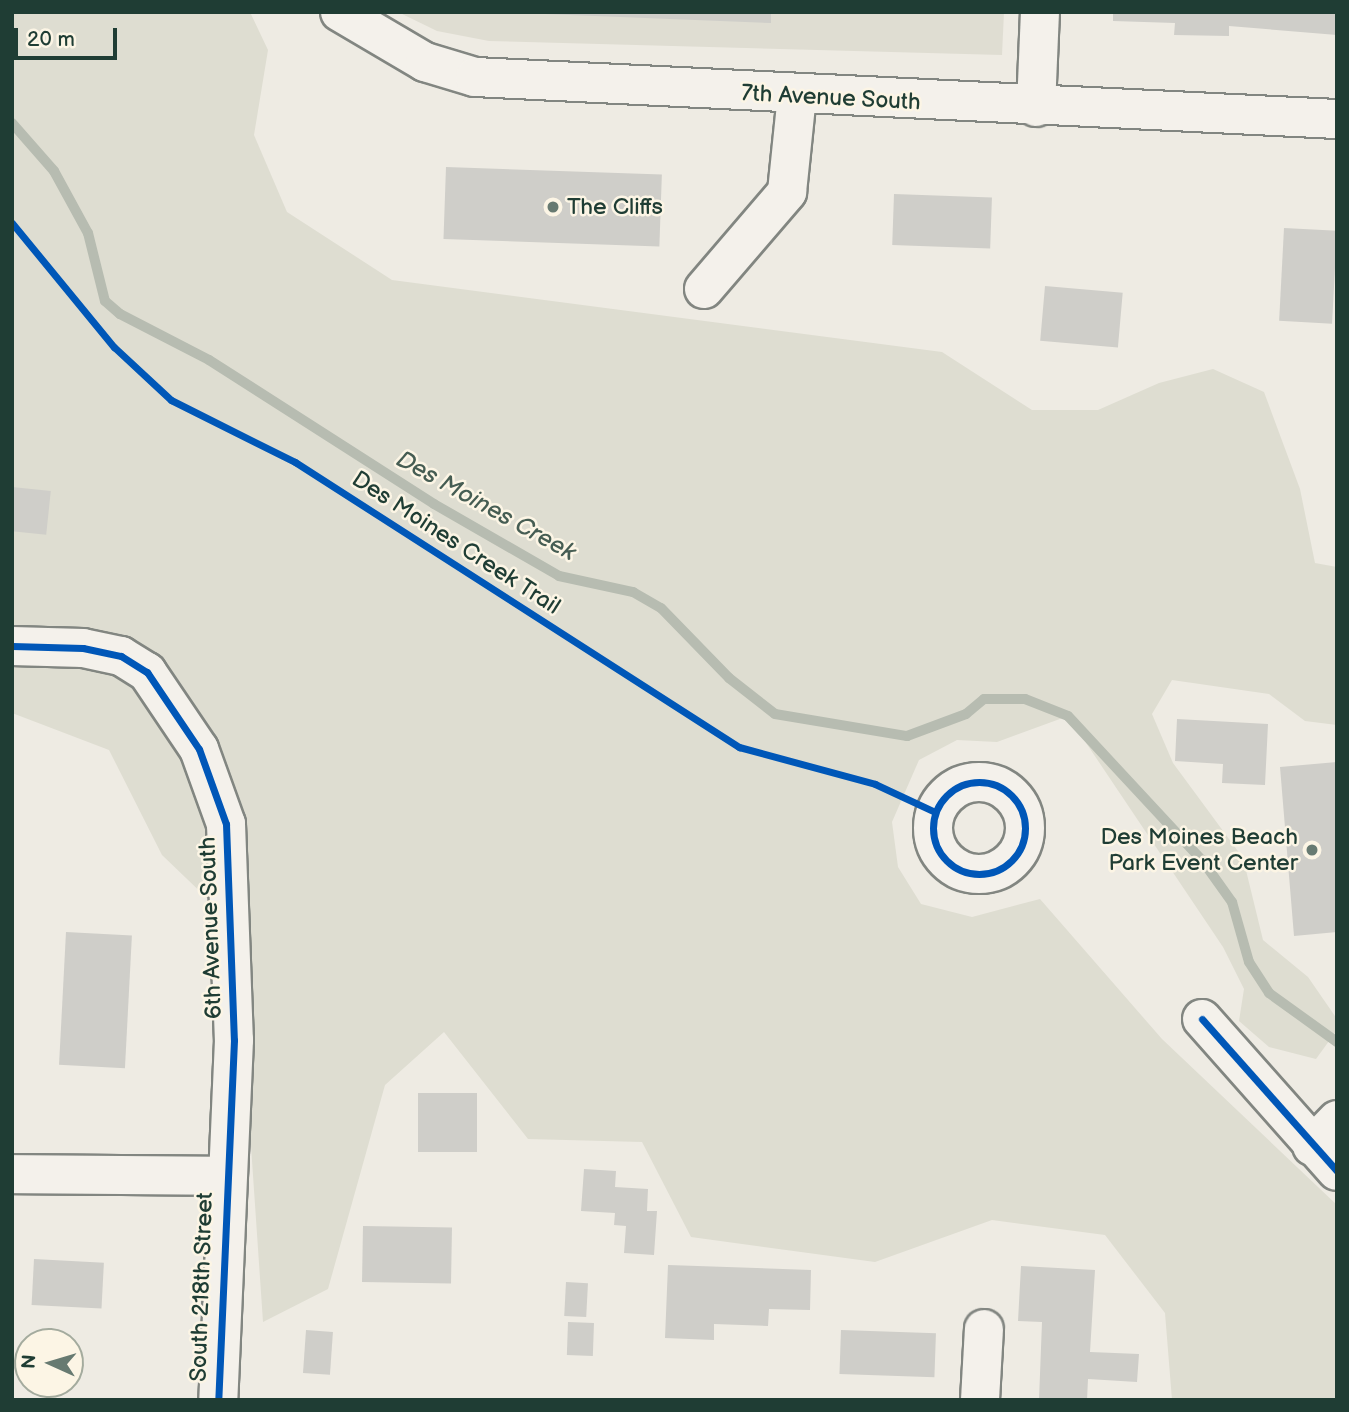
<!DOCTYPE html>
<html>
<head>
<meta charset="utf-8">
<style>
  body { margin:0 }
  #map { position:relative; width:1349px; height:1412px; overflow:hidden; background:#eeebe3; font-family:"Balsamiq Sans",sans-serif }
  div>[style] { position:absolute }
  .built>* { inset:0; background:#dfddd2 }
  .green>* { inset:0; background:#deddd1 }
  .stream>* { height:10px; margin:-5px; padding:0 5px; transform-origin:5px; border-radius:5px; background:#b7bcb1 }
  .building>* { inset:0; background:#cfcec9; transform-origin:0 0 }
  .roads { filter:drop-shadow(2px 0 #828681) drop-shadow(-2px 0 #828681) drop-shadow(0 2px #828681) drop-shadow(0 -2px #828681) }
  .minor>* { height:38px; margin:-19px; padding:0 19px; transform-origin:19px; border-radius:19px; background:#f4f1eb }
  .minor>.ring { margin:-19px; padding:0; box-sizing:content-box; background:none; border:38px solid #f4f1eb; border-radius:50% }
  .major>* { height:38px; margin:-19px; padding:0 19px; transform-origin:19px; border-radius:19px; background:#f4f1eb }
  .cycleway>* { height:7px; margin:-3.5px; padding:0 3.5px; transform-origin:3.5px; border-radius:3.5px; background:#0057b8 }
  .cycleway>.ring { margin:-3.5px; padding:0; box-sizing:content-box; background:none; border:7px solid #0057b8; border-radius:50% }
  .dots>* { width:19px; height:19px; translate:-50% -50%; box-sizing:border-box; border:4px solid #fcf5e5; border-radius:50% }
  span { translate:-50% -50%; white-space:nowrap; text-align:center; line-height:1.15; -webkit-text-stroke:5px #fcf5e5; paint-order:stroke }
  .street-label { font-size:23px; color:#1f3d34 }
  .poi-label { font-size:23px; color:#1f3d34 }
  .left { translate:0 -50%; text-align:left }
  .right { translate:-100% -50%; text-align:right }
  .water-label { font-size:24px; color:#465d53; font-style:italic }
  .frame { position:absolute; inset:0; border:14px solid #1f3d34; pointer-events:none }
  .north { position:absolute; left:14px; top:1328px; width:70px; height:70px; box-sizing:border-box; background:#fcf5e5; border:2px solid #a4ab9e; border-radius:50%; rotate:274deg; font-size:19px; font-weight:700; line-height:28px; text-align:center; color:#1f3d34 }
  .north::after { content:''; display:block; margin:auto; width:24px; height:32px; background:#677a71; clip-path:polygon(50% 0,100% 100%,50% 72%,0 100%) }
  .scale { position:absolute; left:14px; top:28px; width:103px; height:32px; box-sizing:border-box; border:4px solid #1f3d34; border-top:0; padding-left:9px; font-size:21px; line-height:24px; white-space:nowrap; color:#1f3d34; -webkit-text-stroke:5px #fcf5e5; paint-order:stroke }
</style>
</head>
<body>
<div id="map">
  <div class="built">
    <i style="clip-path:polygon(398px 12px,1004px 12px,1002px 55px,489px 41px,437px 31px)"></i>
  </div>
  <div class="green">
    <i style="clip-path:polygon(12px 12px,250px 12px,268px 50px,254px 135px,287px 212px,392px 280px,942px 352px,1032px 410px,1098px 410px,1159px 383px,1213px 369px,1264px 392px,1300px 489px,1315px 563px,1337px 567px,1337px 725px,1305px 721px,1269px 694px,1172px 680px,1152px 714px,1173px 763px,1243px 858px,1263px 940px,1308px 977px,1337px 1019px,1337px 1030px,1316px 1059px,1269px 1047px,1239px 1021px,1244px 989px,1223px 947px,1068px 716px,997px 742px,957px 740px,919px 760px,892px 822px,898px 867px,921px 904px,972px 917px,1040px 899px,1162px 1039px,1337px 1205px,1337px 1400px,1172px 1400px,1165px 1313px,1105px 1235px,992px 1220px,875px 1262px,691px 1237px,642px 1142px,528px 1139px,444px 1032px,385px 1085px,328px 1289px,263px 1322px,236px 926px,162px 855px,109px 750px,12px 713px)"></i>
  </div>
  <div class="stream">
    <i style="left:12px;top:123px;width:64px;rotate:48.8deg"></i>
    <i style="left:54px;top:171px;width:71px;rotate:61.3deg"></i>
    <i style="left:88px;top:233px;width:70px;rotate:76deg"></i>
    <i style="left:105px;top:301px;width:20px;rotate:41deg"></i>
    <i style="left:120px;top:314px;width:100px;rotate:27.3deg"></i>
    <i style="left:209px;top:360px;width:267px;rotate:32.6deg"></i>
    <i style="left:434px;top:504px;width:144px;rotate:29.9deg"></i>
    <i style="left:559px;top:576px;width:76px;rotate:12.2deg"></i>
    <i style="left:633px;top:592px;width:32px;rotate:30deg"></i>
    <i style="left:661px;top:608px;width:98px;rotate:45.8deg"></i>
    <i style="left:729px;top:678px;width:58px;rotate:38deg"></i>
    <i style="left:775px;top:714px;width:134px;rotate:9.5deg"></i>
    <i style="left:907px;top:736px;width:63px;rotate:-20.4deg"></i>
    <i style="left:966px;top:714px;width:23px;rotate:-40deg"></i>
    <i style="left:984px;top:699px;width:41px"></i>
    <i style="left:1025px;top:699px;width:46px;rotate:21.6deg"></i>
    <i style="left:1068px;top:716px;width:197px;rotate:47.1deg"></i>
    <i style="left:1202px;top:860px;width:52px;rotate:54.5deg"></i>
    <i style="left:1232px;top:902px;width:62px;rotate:74.2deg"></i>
    <i style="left:1249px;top:962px;width:37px;rotate:57deg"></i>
    <i style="left:1269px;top:993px;width:84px;rotate:35.8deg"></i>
  </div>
  <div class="building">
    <i style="clip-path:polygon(496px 12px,771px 12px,771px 23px)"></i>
    <i style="clip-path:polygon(1113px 12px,1337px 12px,1337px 35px,1229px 26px,1229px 36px,1174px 35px,1175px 23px,1113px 21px)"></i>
    <i style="left:446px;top:167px;width:216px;height:72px;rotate:2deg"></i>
    <i style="left:894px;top:194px;width:98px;height:51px;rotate:2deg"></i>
    <i style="left:1284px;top:228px;width:53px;height:93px;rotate:3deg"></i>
    <i style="left:1045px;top:286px;width:78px;height:55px;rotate:5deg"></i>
    <i style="left:12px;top:487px;width:39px;height:44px;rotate:6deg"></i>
    <i style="clip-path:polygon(1177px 719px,1268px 724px,1265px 785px,1222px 783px,1223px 764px,1175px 761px)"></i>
    <i style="clip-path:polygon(1337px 762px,1337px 932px,1294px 936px,1280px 767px)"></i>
    <i style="left:66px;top:932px;width:66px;height:133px;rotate:3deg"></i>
    <i style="left:418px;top:1093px;width:59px;height:59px"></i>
    <i style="clip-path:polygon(584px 1169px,616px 1171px,615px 1187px,648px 1189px,647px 1211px,657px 1211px,654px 1255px,624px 1253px,626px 1226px,614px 1225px,615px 1213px,581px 1211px)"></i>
    <i style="left:363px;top:1226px;width:89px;height:56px;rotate:1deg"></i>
    <i style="left:34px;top:1259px;width:70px;height:46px;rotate:3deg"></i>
    <i style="clip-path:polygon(668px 1265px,811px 1270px,810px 1310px,769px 1309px,768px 1326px,714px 1324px,714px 1340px,665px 1338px)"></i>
    <i style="clip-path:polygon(1021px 1266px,1095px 1270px,1090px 1352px,1139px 1354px,1137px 1382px,1088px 1379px,1087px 1400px,1039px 1400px,1042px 1322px,1018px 1321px)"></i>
    <i style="left:566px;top:1282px;width:22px;height:34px;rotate:3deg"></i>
    <i style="left:568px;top:1322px;width:26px;height:33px;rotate:2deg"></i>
    <i style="left:306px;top:1330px;width:27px;height:43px;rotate:4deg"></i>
    <i style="left:841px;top:1330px;width:95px;height:44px;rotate:2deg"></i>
  </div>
  <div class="roads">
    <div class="minor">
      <i style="left:1036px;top:107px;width:95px;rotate:-87.6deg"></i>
      <i style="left:704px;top:289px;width:128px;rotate:-49.4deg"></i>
      <i style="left:787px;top:192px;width:97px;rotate:-84.1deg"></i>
      <i style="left:12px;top:646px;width:71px;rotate:1.6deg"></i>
      <i style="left:83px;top:648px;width:39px;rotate:12deg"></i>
      <i style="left:121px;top:656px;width:31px;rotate:32deg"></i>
      <i style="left:147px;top:672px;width:93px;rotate:56deg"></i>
      <i style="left:199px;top:749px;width:80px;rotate:70.2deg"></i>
      <i style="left:226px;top:824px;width:216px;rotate:87.9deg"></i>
      <i style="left:234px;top:1040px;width:360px;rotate:92.5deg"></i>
      <i class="ring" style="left:933px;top:782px;width:54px;height:54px"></i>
      <i style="left:1202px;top:1019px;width:203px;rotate:48.4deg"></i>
      <i style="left:1312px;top:1146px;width:36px;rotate:-46deg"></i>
      <i style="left:12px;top:1174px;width:213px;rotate:0.5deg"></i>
      <i style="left:980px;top:1400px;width:71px;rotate:-86.8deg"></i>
    </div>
    <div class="major">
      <i style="left:340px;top:12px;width:99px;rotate:30.5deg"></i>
      <i style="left:425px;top:62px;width:52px;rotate:16.7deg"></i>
      <i style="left:475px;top:77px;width:863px;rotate:2.79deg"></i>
    </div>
  </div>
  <div class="cycleway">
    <i style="left:12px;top:223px;width:161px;rotate:50.6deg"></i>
    <i style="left:114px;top:347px;width:78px;rotate:42.9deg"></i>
    <i style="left:171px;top:400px;width:139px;rotate:26.6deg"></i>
    <i style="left:295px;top:462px;width:528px;rotate:32.7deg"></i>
    <i style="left:739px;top:747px;width:141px;rotate:15.2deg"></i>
    <i style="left:875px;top:784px;width:66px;rotate:25deg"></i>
    <i style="left:12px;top:646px;width:71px;rotate:1.6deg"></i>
    <i style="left:83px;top:648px;width:39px;rotate:12deg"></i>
    <i style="left:121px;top:656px;width:31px;rotate:32deg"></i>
    <i style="left:147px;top:672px;width:93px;rotate:56deg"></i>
    <i style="left:199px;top:749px;width:80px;rotate:70.2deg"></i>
    <i style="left:226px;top:824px;width:216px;rotate:87.9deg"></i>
    <i style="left:234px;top:1040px;width:360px;rotate:92.5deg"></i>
    <i class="ring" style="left:933px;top:782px;width:85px;height:85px"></i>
    <i style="left:1202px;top:1019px;width:203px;rotate:48.4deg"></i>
  </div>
  <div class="dots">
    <i style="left:553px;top:207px;background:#677a71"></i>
    <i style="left:1312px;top:850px;background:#677a71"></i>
  </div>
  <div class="street-label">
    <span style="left:831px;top:98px;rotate:3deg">7th Avenue South</span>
    <span style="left:456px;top:543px;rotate:33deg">Des Moines Creek Trail</span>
    <span style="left:211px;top:928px;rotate:-92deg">6th Avenue South</span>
    <span style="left:202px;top:1287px;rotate:-88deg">South 218th Street</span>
  </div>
  <div class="poi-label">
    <span class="left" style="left:567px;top:207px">The Cliffs</span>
    <span class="right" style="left:1298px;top:850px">Des Moines Beach<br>Park Event Center</span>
  </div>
  <div class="water-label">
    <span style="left:486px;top:506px;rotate:29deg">Des Moines Creek</span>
  </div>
  <div class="frame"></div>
  <div class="north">N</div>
  <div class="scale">20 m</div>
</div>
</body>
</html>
